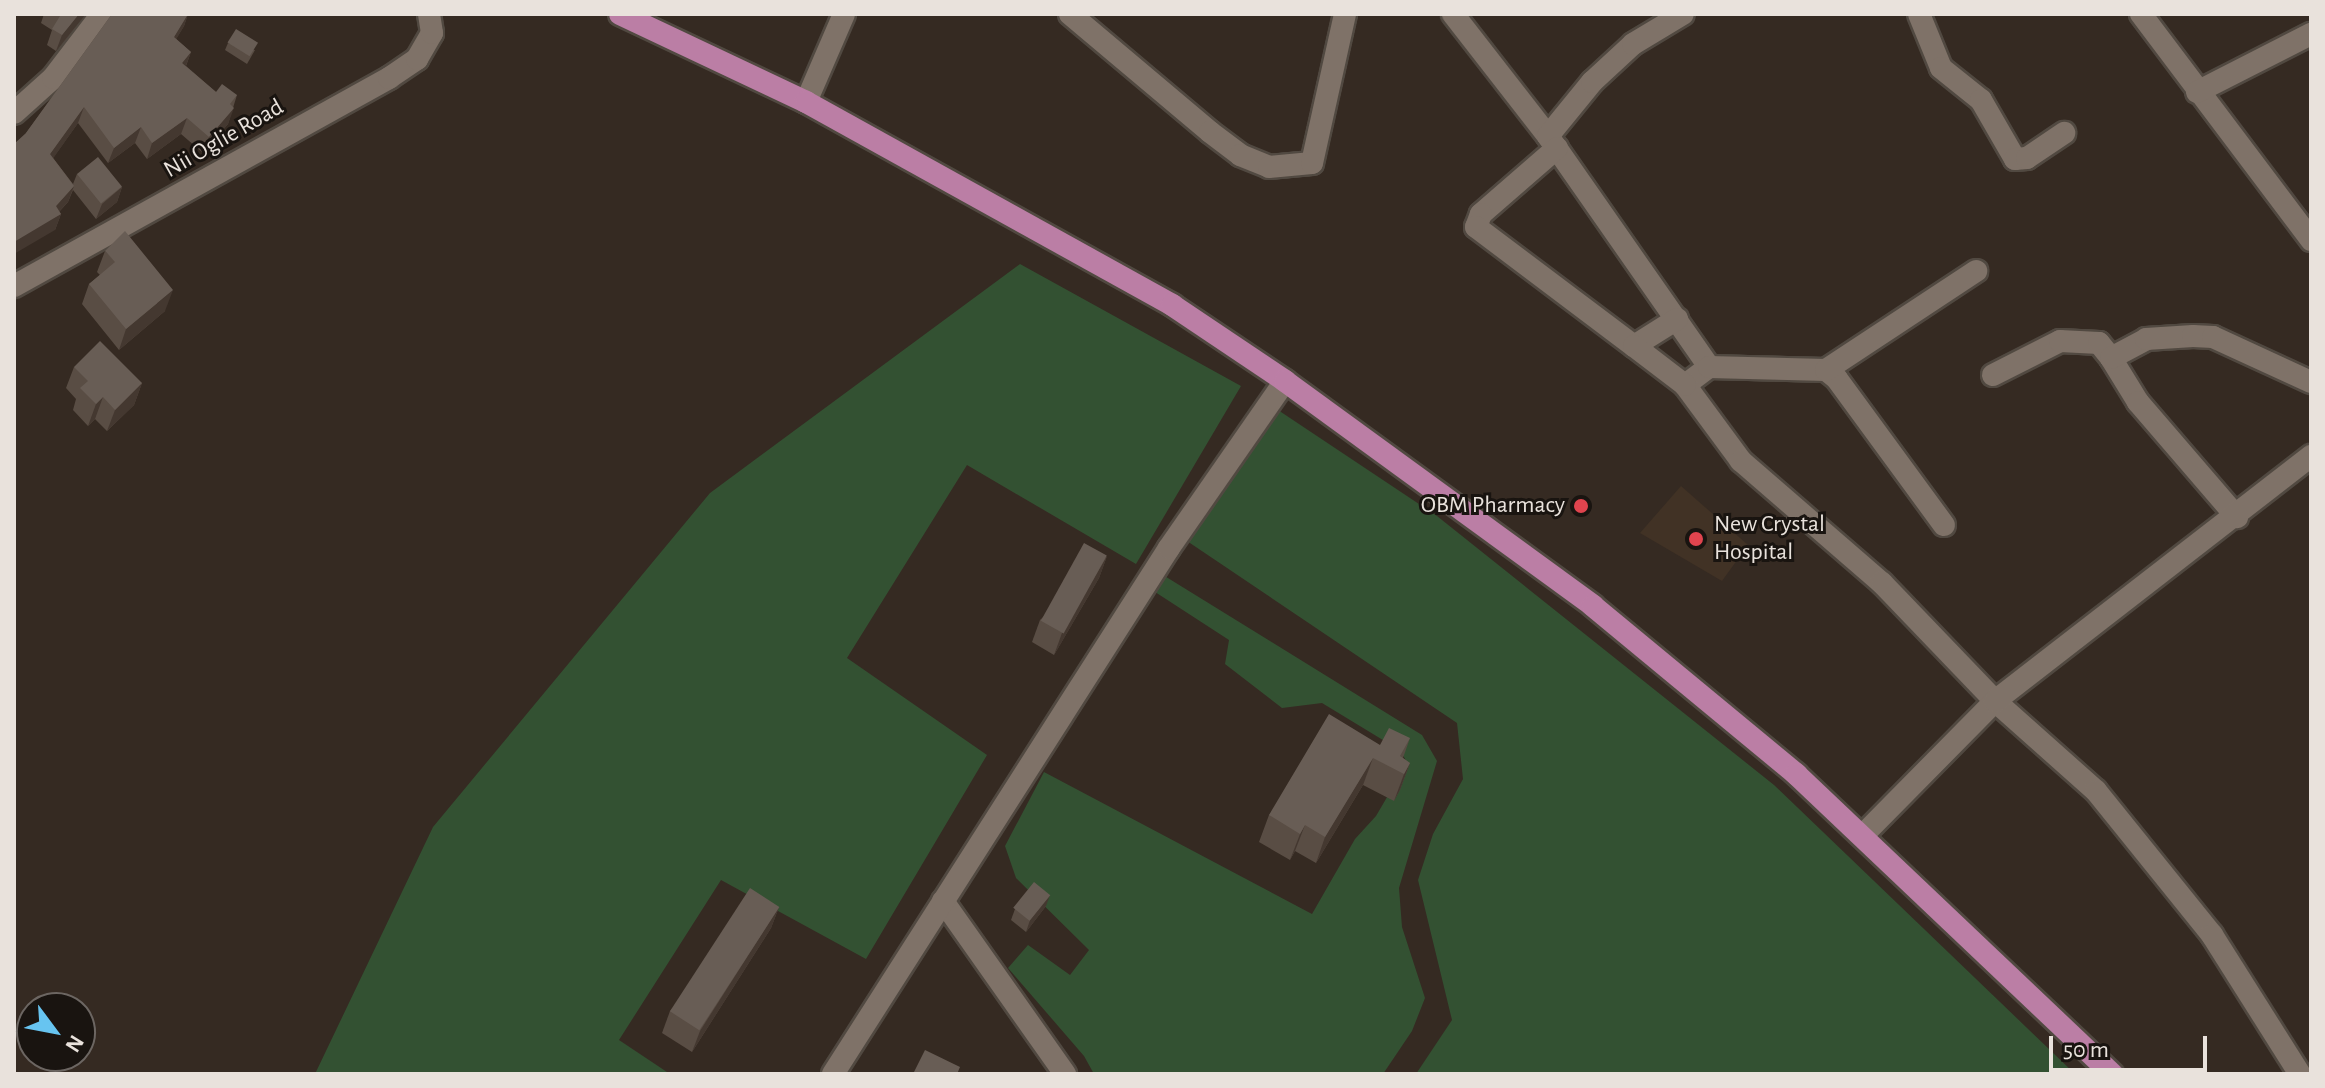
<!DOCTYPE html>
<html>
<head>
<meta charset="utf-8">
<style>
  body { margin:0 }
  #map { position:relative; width:2325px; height:1088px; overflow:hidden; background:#352a22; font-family:"Alegreya Sans",sans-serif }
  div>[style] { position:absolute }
  .built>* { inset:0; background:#413225 }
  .green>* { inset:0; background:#335132 }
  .roads { filter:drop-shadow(2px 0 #514941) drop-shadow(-2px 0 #514941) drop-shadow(0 2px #514941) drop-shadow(0 -2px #514941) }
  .minor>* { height:22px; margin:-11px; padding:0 11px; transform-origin:11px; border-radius:11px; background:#7f7268 }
  .tertiary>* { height:22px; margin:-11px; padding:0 11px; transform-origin:11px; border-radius:11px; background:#7f7268 }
  .trunk>* { height:22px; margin:-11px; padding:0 11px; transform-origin:11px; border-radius:11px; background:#bb7ea5 }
  .wall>* { inset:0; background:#594d44 }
  .shaded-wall>* { inset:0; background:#443830 }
  .building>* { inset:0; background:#685d55; transform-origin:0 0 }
  .dots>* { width:22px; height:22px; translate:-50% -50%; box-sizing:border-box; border:4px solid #191410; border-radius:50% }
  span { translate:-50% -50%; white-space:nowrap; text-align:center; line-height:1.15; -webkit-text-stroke:6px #191410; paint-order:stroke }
  .street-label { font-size:24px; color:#e9e2dc }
  .poi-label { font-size:24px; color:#e9e2dc }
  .right { translate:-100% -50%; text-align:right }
  .left { translate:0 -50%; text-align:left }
  .frame { position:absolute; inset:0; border:16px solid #e9e2dc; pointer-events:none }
  .north { position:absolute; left:16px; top:992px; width:80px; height:80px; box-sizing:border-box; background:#191410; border:2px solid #6c6662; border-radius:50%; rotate:122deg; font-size:22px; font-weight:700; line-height:32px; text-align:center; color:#e9e2dc }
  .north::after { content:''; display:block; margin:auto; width:28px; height:36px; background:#67c4f0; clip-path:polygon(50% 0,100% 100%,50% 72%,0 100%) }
  .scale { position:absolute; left:2049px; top:1036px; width:158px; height:36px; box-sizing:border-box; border:4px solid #e9e2dc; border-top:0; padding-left:10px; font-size:24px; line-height:28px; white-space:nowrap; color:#e9e2dc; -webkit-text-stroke:6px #191410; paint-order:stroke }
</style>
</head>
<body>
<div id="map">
  <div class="built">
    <i style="clip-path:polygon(1681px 486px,1748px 545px,1722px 581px,1640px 533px)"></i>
  </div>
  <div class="green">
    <i style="clip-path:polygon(1020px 264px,1241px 386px,1136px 564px,967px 465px,847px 658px,987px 755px,866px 959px,721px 880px,619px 1040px,670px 1074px,315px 1074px,433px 827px,710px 493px)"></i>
    <i style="clip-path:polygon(1275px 408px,1437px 516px,1774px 785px,2075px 1074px,1416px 1074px,1452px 1020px,1418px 880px,1433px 834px,1463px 779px,1457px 723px,1184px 539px)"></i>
    <i style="clip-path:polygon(1163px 575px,1422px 735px,1437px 761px,1399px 888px,1402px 927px,1425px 998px,1412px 1031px,1383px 1074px,1094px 1074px,1084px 1056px,1008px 968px,1028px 945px,1070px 975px,1089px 950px,1016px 878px,1005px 846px,1044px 772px,1312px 914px,1355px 839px,1376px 816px,1407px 763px,1401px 751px,1322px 703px,1282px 708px,1225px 664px,1229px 640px,1152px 590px)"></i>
  </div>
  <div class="roads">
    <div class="minor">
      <i style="left:1070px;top:14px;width:183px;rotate:40.1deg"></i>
      <i style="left:1210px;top:132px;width:38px;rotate:37deg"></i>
      <i style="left:1240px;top:155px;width:31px;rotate:22deg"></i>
      <i style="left:1269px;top:167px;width:43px;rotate:-5.3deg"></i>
      <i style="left:1312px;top:163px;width:153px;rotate:-77.5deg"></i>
      <i style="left:1453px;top:14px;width:155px;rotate:52.1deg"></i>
      <i style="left:1548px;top:136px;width:282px;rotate:55.1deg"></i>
      <i style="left:1709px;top:367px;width:30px;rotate:143deg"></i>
      <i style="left:1685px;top:385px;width:94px;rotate:53.6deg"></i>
      <i style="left:1741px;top:461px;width:186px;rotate:40.9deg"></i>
      <i style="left:1882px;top:583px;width:163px;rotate:46.2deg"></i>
      <i style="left:1995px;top:701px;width:135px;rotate:41.7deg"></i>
      <i style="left:2096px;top:791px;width:185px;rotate:51.1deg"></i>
      <i style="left:2212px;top:935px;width:165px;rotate:57.7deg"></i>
      <i style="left:1919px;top:14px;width:58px;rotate:67.8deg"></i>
      <i style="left:1941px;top:68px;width:51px;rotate:38.7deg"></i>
      <i style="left:1981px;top:100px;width:68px;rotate:60deg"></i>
      <i style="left:2015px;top:159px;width:12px;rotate:-5deg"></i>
      <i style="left:2027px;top:158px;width:45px;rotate:-34deg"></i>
      <i style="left:2141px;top:14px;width:283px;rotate:53deg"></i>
      <i style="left:2197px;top:92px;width:128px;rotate:-27deg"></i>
      <i style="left:806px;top:102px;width:96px;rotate:-66.6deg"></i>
      <i style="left:14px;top:113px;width:52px;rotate:-41.9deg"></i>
      <i style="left:53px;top:78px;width:81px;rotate:-52.6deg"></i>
      <i style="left:1548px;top:136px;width:70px;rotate:-50.8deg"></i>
      <i style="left:1592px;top:82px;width:56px;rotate:-42.8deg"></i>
      <i style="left:1633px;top:44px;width:58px;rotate:-31deg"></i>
      <i style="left:1557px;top:148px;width:101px;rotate:139deg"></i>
      <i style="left:1481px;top:214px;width:14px;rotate:111deg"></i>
      <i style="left:1476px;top:227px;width:198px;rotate:37deg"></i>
      <i style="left:1634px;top:346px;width:51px;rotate:-32.1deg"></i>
      <i style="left:1634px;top:346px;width:64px;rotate:37.4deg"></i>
      <i style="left:2111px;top:358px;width:52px;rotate:58.5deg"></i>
      <i style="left:2138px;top:402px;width:152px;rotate:49.3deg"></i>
      <i style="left:1709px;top:367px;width:117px;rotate:1.5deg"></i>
      <i style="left:1826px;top:370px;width:14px;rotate:39deg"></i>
      <i style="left:1837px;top:379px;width:181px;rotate:53.8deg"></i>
      <i style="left:1826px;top:370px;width:180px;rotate:-33.4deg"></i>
      <i style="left:1993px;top:375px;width:75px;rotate:-26.9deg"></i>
      <i style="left:2060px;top:341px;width:39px;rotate:3deg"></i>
      <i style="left:2099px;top:343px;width:19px;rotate:51deg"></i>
      <i style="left:2111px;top:358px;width:40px;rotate:-28deg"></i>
      <i style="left:2146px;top:339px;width:47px;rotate:-3.7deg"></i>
      <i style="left:2193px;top:336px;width:20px;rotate:3deg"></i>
      <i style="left:2213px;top:337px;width:108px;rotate:24.7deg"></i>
      <i style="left:1862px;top:836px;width:190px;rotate:-45.4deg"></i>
      <i style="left:1995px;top:701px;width:400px;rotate:-37.8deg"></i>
      <i style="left:943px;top:901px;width:212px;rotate:54.8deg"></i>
      <i style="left:833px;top:1074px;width:624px;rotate:-57.43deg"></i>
      <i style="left:1169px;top:548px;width:203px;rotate:-55.2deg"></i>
    </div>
    <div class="tertiary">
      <i style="left:14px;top:286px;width:429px;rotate:-29deg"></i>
      <i style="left:389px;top:78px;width:34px;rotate:-34deg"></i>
      <i style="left:417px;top:59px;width:30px;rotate:-60deg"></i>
      <i style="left:432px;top:33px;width:19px;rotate:-99deg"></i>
    </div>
    <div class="trunk">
      <i style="left:620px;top:14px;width:206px;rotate:25.3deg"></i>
      <i style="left:806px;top:102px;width:419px;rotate:29deg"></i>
      <i style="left:1172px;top:305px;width:136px;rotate:33.9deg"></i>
      <i style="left:1285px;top:381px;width:381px;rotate:36.1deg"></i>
      <i style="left:1593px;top:606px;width:264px;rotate:39.6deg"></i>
      <i style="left:1796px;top:774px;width:436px;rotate:43.5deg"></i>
    </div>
  </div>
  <div class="wall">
    <i style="clip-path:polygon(44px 14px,86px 14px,56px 51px,47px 45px,52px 30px,41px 23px)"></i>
    <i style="clip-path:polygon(112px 14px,188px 14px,184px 26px,176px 39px,191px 52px,186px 66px,216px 92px,237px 95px,228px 124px,203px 153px,181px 134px,147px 159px,135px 143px,108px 163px,78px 123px,53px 158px,73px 184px,77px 174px,122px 187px,117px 202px,96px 219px,73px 190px,68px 202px,59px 212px,61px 214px,55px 230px,26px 133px)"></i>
    <i style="clip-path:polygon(228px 43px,255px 50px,247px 64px,225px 50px)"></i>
    <i style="clip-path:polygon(105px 251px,165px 311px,119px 350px,82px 304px,89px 284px,100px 275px,97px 272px)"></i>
    <i style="clip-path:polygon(74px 367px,142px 383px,134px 405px,107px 431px,95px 419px,88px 426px,73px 410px,76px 399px,66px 388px)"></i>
    <i style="clip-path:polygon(1107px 556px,1099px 578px,1054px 655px,1032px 642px,1040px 620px)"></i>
    <i style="clip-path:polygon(1410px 738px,1403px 758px,1410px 763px,1400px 790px,1394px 801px,1363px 785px,1316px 863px,1295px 851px,1290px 860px,1259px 842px,1269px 815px,1380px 745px)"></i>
    <i style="clip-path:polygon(1046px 906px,1026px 932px,1011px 920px,1015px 909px)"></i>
    <i style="clip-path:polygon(779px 907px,771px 928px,692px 1052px,662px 1033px,670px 1011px)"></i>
  </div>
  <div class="shaded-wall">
    <i style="clip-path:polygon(79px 14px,86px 14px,56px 51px,62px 35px)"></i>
    <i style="clip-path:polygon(188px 14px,184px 26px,168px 53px,174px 37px)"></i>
    <i style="clip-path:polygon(191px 52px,185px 68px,182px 63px)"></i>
    <i style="clip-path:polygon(84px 107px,78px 123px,45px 170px,50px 154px)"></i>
    <i style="clip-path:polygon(234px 108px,228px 124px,203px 153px,209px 137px)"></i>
    <i style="clip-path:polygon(187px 118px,181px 134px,147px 159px,152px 143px)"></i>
    <i style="clip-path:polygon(141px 127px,135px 143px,108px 163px,114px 148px)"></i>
    <i style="clip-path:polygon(74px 186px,68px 202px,53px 218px,61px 214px,55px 230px,14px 254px,14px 242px,56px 206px)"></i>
    <i style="clip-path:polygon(122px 187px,117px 202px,96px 219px,102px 204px)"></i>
    <i style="clip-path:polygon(173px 290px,165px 311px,119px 350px,126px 329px)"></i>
    <i style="clip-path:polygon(142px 383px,134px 405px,107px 431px,115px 410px)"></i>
    <i style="clip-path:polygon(103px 397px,95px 419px,88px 426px,96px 404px)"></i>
    <i style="clip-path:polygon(1107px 556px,1099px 578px,1054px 655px,1062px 633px)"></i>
    <i style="clip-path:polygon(1373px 758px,1363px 785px,1316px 863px,1325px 837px)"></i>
    <i style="clip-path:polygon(1410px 763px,1400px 790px,1394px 801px,1404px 774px)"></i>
    <i style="clip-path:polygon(1305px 825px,1295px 851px,1290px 860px,1300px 834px)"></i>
    <i style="clip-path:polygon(1050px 895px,1046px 906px,1026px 932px,1030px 920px)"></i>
    <i style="clip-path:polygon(779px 907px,771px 928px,692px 1052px,700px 1031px)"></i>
  </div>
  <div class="building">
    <i style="clip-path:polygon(57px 14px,79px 14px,62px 35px,52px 29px,60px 16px)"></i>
    <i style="clip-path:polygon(112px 14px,188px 14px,174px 37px,191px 52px,182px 63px,216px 92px,222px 84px,237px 95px,230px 104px,234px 108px,209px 137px,187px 118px,152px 143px,141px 127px,114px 148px,84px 107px,50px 154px,74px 186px,56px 206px,61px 214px,14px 242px,14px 144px,26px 133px)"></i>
    <i style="left:236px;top:29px;width:26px;height:16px;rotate:32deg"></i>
    <i style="left:98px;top:157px;width:38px;height:27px;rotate:51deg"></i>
    <i style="clip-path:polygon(125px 231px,173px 290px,126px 329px,89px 284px,115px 262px,105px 251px)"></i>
    <i style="clip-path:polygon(100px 341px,142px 383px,115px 410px,103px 397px,96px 404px,80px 388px,88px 381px,74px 367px)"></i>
    <i style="left:1084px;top:543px;width:26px;height:89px;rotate:29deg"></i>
    <i style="clip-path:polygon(1329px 714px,1380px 745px,1389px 728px,1410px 738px,1400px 756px,1410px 763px,1404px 774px,1373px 758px,1325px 837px,1305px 825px,1300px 834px,1269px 815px)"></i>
    <i style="left:1034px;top:882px;width:21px;height:33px;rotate:39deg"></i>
    <i style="left:750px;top:888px;width:35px;height:147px;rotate:33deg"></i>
    <i style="clip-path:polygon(925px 1050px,960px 1067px,957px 1074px,913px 1074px)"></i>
  </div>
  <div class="dots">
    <i style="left:1581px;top:506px;background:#e0444e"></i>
    <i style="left:1696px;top:539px;background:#e0444e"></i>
  </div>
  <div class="street-label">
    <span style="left:224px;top:139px;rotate:-30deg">Nii Oglie Road</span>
  </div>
  <div class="poi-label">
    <span class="right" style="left:1565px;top:506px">OBM Pharmacy</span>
    <span class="left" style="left:1714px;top:539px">New Crystal<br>Hospital</span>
  </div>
  <div class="frame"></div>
  <div class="north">N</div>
  <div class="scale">50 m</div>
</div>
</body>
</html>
